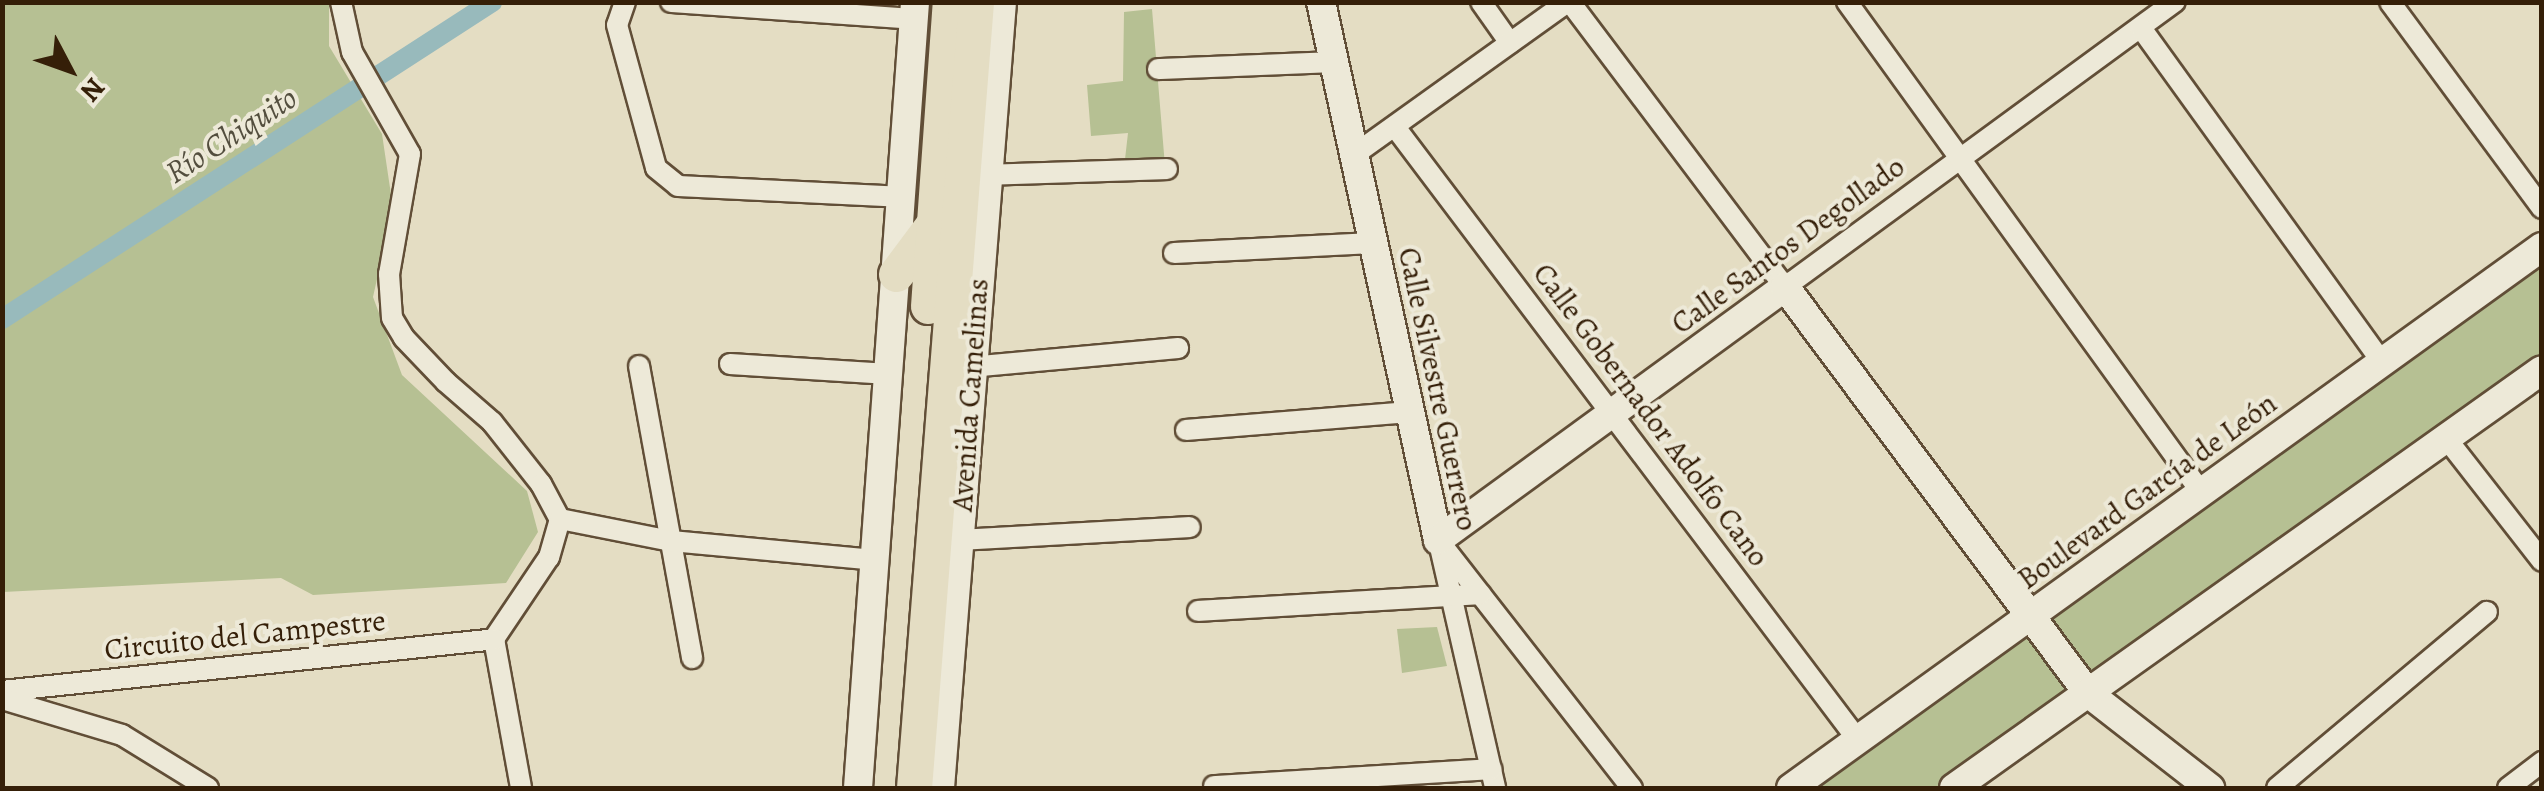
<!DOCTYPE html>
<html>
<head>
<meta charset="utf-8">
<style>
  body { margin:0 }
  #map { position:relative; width:2544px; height:791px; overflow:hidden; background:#e4ddc3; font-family:Alegreya,serif }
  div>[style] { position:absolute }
  .green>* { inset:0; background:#b6c093 }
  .canal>* { height:20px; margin:-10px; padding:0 10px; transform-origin:10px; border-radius:10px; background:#98babc }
  .roads { filter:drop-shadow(2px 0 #614e37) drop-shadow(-2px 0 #614e37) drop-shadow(0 2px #614e37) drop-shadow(0 -2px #614e37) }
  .street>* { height:20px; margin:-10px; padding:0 10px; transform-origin:10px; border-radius:10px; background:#ede9d8 }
  .secondary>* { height:28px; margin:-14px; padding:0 14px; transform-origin:14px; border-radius:14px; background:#ede9d8 }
  .highway>* { height:35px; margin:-17.5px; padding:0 17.5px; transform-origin:17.5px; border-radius:17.5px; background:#e4ddc3 }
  span { translate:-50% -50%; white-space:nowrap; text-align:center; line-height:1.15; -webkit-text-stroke:8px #ede9d8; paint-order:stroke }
  .street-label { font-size:30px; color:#351f08 }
  .water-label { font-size:32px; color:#534e3e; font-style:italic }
  .frame { position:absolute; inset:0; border:5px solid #351f08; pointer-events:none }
  .north { position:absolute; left:20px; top:20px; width:100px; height:100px; -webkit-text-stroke:8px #ede9d8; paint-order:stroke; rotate:131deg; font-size:28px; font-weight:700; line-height:40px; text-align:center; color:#351f08 }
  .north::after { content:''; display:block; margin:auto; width:35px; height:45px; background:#351f08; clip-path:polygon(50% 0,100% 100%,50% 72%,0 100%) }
</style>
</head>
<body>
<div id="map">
  <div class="green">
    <i style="clip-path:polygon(2px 3px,329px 3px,329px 46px,382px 134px,393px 208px,373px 297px,402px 375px,527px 491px,538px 532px,506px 583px,313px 595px,281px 578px,3px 592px)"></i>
    <i style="clip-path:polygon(1152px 9px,1165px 166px,1124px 168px,1128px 133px,1091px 136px,1087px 85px,1123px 81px,1124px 12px)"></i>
    <i style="clip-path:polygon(2541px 264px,2541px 354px,1941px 788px,1817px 788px)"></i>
    <i style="clip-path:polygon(1437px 627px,1447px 666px,1402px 673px,1397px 629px)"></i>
  </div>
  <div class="canal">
    <i style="left:2px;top:319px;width:584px;rotate:-32.9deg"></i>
  </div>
  <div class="roads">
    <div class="street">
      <i style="left:341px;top:2px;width:51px;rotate:77.6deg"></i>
      <i style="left:352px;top:52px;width:117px;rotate:60.4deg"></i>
      <i style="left:410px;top:154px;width:122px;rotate:99.9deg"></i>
      <i style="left:389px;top:274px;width:44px;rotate:86.1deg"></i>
      <i style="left:392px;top:318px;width:23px;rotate:59deg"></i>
      <i style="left:404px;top:338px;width:61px;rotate:46.3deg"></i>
      <i style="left:446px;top:382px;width:61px;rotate:41deg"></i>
      <i style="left:492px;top:422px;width:79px;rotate:51.7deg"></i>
      <i style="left:541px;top:484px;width:40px;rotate:62deg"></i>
      <i style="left:560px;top:519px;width:40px;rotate:106deg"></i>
      <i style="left:549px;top:557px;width:99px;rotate:123.9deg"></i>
      <i style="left:494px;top:639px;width:151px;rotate:79.7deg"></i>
      <i style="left:625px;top:2px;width:24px;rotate:109deg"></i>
      <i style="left:617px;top:25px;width:148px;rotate:74.7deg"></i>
      <i style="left:656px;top:168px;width:28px;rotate:39deg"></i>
      <i style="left:678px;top:186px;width:222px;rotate:2.8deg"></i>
      <i style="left:671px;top:2px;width:243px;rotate:4deg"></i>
      <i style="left:1481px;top:2px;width:50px;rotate:54.7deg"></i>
      <i style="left:1570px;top:2px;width:357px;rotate:53deg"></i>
      <i style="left:1785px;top:287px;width:483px;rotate:-36.2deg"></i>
      <i style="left:1847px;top:2px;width:604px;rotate:54.15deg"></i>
      <i style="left:2390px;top:2px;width:256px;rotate:53.6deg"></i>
      <i style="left:2141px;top:28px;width:412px;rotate:54.2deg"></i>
      <i style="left:1158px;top:69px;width:173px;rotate:-2.3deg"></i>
      <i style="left:1395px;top:127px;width:768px;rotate:52.94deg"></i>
      <i style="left:1355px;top:154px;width:261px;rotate:-35.6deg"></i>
      <i style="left:985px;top:175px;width:182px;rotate:-1.9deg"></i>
      <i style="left:1174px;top:253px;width:199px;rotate:-2.9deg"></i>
      <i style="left:730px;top:364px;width:159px;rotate:3.6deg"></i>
      <i style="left:639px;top:366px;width:297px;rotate:79.7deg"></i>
      <i style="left:970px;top:367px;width:209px;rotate:-5.2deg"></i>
      <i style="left:1186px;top:430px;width:227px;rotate:-4.6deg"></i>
      <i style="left:2446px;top:438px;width:156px;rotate:52deg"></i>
      <i style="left:560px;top:519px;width:113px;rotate:11.2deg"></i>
      <i style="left:671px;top:541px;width:204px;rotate:5.3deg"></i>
      <i style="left:960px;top:540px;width:230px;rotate:-3.2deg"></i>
      <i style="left:1438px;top:540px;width:315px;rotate:52deg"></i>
      <i style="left:1440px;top:547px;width:247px;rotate:77.1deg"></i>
      <i style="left:1198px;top:611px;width:283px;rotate:-3.4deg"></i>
      <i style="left:2px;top:691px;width:495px;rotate:-6deg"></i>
      <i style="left:2px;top:699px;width:125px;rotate:16.7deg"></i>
      <i style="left:122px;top:735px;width:101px;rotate:31.6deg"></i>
      <i style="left:1214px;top:786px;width:278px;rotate:-3.5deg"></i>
      <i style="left:2277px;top:788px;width:274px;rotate:-40deg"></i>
      <i style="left:2508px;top:788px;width:43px;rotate:-37.4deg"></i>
    </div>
    <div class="secondary">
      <i style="left:1321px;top:2px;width:551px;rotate:77.73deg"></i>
      <i style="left:1438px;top:540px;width:429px;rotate:-36.1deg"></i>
      <i style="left:1785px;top:287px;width:507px;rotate:53.27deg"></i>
      <i style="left:2088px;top:693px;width:155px;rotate:37.9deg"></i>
      <i style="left:858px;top:788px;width:788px;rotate:-85.85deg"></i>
      <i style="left:940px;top:788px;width:788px;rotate:-85.49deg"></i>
      <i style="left:1791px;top:788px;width:926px;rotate:-35.77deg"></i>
      <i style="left:1954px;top:788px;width:721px;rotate:-35.41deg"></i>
    </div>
    <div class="highway">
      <i style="left:896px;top:274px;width:64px;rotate:-53.3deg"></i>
      <i style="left:928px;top:306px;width:305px;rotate:-85.9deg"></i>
      <i style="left:914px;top:788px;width:788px;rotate:-85.49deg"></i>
    </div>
  </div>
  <div class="street-label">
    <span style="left:1788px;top:245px;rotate:-36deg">Calle Santos Degollado</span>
    <span style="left:1438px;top:389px;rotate:78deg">Calle Silvestre Guerrero</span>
    <span style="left:970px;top:395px;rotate:-86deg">Avenida Camelinas</span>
    <span style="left:1651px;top:415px;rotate:53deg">Calle Gobernador Adolfo Cano</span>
    <span style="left:2147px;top:491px;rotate:-36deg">Boulevard García de León</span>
    <span style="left:245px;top:635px;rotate:-6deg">Circuito del Campestre</span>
  </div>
  <div class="water-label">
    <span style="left:231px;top:135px;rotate:-33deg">Río Chiquito</span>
  </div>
  <div class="frame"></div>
  <div class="north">N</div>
</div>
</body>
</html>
